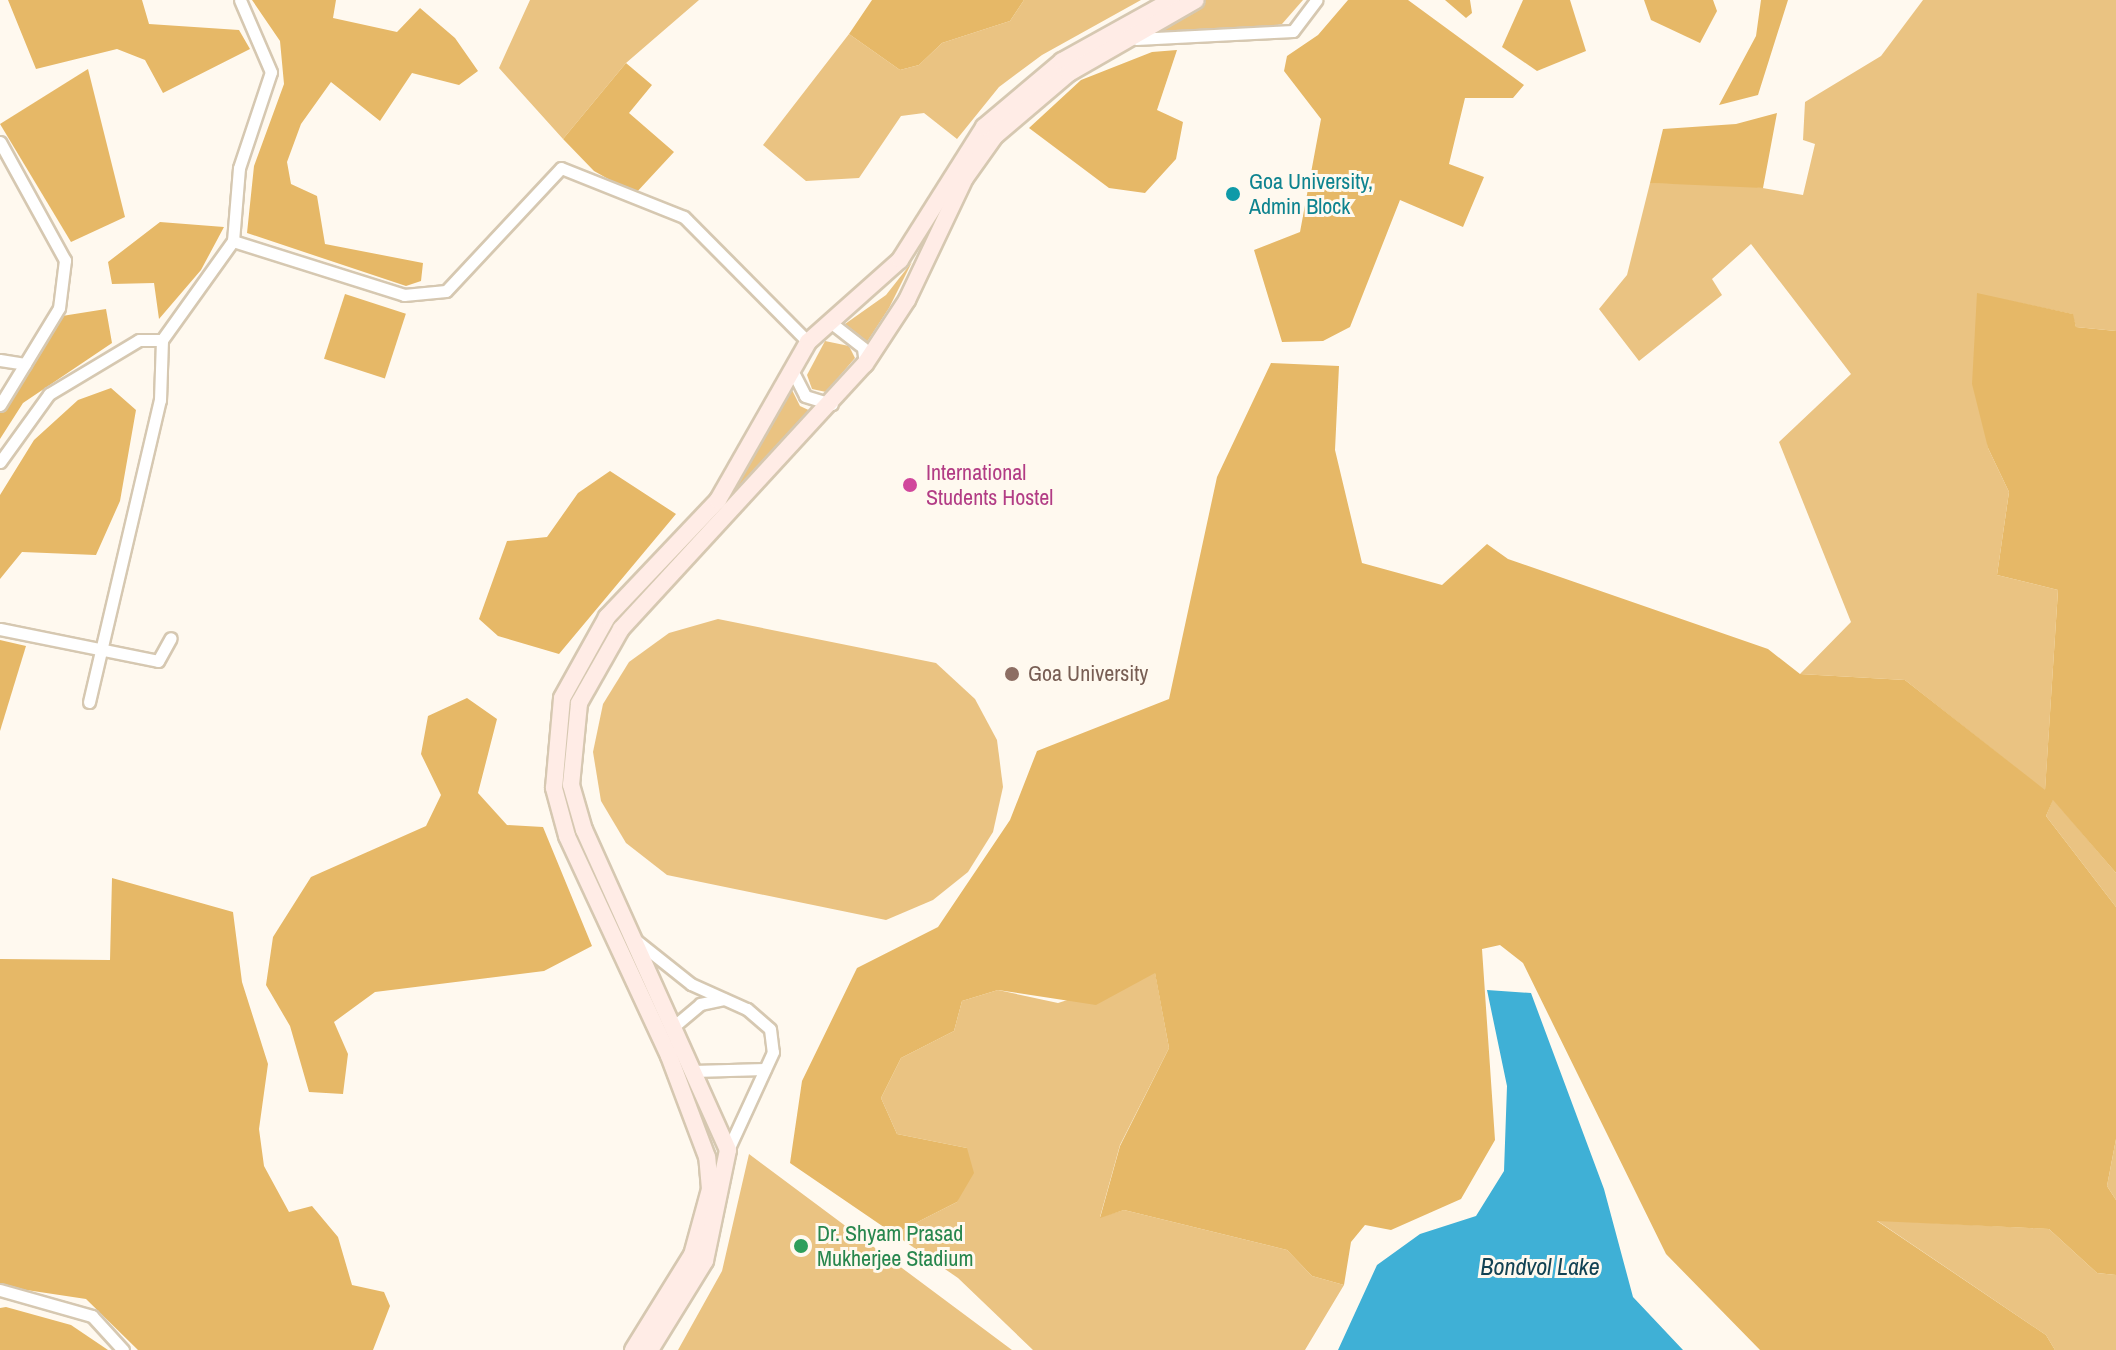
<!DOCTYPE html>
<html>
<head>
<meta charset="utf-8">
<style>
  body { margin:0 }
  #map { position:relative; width:2116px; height:1350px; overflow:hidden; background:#fff9ef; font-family:"Archivo Narrow",sans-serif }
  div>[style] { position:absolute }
  .green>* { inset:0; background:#eac382 }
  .forest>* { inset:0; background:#e6b867; transform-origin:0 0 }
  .water>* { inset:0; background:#3fb0d6 }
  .roads { filter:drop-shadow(2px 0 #d6c8b1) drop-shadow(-2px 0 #d6c8b1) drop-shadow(0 2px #d6c8b1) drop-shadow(0 -2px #d6c8b1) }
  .street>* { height:11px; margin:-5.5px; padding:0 5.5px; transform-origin:5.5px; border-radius:5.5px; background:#fff }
  .secondary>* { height:16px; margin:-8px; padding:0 8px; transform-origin:8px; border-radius:8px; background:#ffece6 }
  .dots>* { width:22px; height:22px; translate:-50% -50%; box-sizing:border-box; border:4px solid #fff9ef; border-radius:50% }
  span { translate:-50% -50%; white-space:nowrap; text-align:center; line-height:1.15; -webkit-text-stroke:6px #fff9ef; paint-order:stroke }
  .culture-label { font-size:22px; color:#0d838f }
  .left { translate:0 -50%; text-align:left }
  .hotel-label { font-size:22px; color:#b23c85 }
  .education-label { font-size:22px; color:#785e54 }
  .leisure-label { font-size:22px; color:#27864d }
  .water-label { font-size:24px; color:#124253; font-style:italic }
</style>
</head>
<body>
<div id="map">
  <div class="green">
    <i style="clip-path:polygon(530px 0,699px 0,626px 63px,563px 139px,499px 68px)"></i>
    <i style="clip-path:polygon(1024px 0,1141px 0,1042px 55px,999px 87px,957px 139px,924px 113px,901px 116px,859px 178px,806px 181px,763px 145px,849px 34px,900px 70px,919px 65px,942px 43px,1010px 21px)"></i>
    <i style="clip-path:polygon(1202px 0,1303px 0,1282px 24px,1256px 30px,1160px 32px)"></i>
    <i style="clip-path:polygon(1923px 0,2116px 0,2116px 331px,2076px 327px,2072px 314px,1977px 294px,1988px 448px,2009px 492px,1997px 575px,2058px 590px,2045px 791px,1905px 680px,1800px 674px,1851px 622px,1779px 442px,1851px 374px,1751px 244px,1712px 279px,1722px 295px,1639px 361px,1599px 309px,1627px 275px,1650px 183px,1739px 184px,1803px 195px,1815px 144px,1803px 140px,1805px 102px,1881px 56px)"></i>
    <i style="clip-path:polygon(912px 262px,889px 308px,865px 345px,845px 324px,886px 295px)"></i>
    <i style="clip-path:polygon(825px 341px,849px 346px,855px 358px,826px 392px,812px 389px,807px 375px)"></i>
    <i style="clip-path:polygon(789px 384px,800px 406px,817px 414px,706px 522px,745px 473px)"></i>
    <i style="clip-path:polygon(718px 619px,936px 663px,975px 699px,997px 740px,1003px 787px,993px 832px,968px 872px,933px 900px,886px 920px,667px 875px,626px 843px,601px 801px,593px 752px,603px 704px,629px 662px,669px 633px)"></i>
    <i style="clip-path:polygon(2053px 799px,2116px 873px,2116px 907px,2046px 816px)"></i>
    <i style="clip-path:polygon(1155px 972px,1169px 1048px,1120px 1145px,1100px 1217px,1124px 1210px,1287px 1250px,1312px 1276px,1344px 1285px,1305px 1350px,1033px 1350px,958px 1278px,894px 1234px,957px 1202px,967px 1148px,897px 1134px,881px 1098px,901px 1058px,954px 1031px,962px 1001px,998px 990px,1058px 1003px)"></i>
    <i style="clip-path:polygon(2116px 1139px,2116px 1200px,2107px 1186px)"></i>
    <i style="clip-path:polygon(749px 1154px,1012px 1350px,678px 1350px,722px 1271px)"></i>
    <i style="clip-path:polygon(1876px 1220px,2049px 1229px,2097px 1273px,2116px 1275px,2116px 1350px,2055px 1350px,2046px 1335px)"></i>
  </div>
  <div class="forest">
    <i style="clip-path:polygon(8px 0,142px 0,149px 24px,239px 30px,250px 49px,163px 93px,145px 60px,117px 49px,36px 69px)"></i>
    <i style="clip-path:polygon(252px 0,336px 0,333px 18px,397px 32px,420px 8px,455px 38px,478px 71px,459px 85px,412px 73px,380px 121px,331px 82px,301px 124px,287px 162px,291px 184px,317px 196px,325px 244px,423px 263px,421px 281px,406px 286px,247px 233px,254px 166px,284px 84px,280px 41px)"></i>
    <i style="clip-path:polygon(872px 0,1024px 0,1010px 21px,942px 43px,919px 65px,900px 70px,849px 34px)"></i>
    <i style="clip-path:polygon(1348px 0,1408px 0,1524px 85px,1513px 98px,1465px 98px,1449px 164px,1484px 177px,1463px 227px,1400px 200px,1350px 327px,1323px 341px,1282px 342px,1254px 250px,1300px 232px,1321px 119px,1284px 71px,1287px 56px,1318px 35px)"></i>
    <i style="clip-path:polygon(1445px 0,1470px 0,1472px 13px,1466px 18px)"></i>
    <i style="clip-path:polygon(1523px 0,1570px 0,1586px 51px,1537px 71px,1502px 47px)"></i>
    <i style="clip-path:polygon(1644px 0,1713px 0,1717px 11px,1700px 43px,1651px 20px)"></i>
    <i style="clip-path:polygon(1761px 0,1788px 0,1758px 95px,1719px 105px,1756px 36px)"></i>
    <i style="clip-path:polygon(1177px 50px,1157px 110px,1183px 122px,1176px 159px,1145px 193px,1109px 188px,1029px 128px,1081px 80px,1152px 52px)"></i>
    <i style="clip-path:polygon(626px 63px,652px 85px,629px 113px,674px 152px,635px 194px,594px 171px,563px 139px)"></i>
    <i style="clip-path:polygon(88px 69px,125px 217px,71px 242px,0 124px)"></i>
    <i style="clip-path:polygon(1777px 113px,1763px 188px,1650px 183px,1663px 129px,1736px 124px)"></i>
    <i style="clip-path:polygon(160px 222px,224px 227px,201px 270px,159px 319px,154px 283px,112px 284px,108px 262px)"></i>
    <i style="clip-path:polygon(1977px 293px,2073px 314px,2076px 327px,2116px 331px,2116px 873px,2053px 800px,2046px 816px,2116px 907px,2116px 1139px,2107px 1186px,2116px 1200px,2116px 1275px,2097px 1273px,2049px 1229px,1877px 1221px,2046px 1335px,2055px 1350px,1760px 1350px,1666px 1254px,1523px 963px,1500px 945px,1482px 949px,1495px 1140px,1461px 1199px,1391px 1230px,1365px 1225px,1351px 1242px,1344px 1285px,1312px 1276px,1287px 1250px,1124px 1210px,1100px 1218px,1120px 1146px,1169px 1048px,1155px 973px,1096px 1005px,998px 990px,962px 1001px,954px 1031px,901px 1058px,881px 1098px,897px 1134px,967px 1148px,974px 1173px,957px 1202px,894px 1234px,790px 1163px,802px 1081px,857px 968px,938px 927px,1010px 820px,1037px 751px,1169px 699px,1217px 477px,1271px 363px,1339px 366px,1335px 450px,1362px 563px,1442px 585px,1487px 544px,1508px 559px,1768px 649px,1800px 674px,1905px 680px,2045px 790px,2058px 590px,1997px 575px,2009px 492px,1988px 448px,1972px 384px)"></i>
    <i style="left:345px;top:294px;width:64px;height:68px;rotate:18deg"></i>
    <i style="clip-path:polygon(106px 309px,112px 343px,23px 403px,0 439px,0 410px,62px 316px)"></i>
    <i style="clip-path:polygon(111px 388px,136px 410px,120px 501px,96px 555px,22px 552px,0 579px,0 495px,34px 440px,78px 400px)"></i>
    <i style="clip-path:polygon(610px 471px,676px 514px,559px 654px,498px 636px,479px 619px,507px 541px,547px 537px,578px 493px)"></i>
    <i style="clip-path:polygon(0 640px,26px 646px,0 731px)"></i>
    <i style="clip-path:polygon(467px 698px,497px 719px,478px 793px,507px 825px,543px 827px,592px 946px,544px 971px,375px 992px,334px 1022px,348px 1054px,343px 1094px,309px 1092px,290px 1026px,266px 985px,273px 937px,311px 877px,426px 826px,441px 795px,421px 754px,428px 716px)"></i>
    <i style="clip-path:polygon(112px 878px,233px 912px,242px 982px,268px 1064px,259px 1129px,264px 1166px,289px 1212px,312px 1206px,338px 1237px,352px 1285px,384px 1292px,390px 1306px,373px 1350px,138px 1350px,86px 1299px,0 1286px,0 959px,110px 960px)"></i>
    <i style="clip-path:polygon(6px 1307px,71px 1325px,108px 1350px,0 1350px,0 1308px)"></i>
  </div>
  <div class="water">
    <i style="clip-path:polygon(1487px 990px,1531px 993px,1604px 1189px,1633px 1297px,1683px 1350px,1338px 1350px,1377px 1265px,1420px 1234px,1476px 1216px,1504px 1171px,1507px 1086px)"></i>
  </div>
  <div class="roads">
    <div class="street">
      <i style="left:1136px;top:39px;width:157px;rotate:-2.9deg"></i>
      <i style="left:1293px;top:31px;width:39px;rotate:-53deg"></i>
      <i style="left:0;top:142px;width:135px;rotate:61.2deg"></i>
      <i style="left:65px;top:260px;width:48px;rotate:97.1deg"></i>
      <i style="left:59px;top:308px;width:66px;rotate:121.3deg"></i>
      <i style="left:233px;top:241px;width:73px;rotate:-85.3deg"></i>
      <i style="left:239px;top:168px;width:101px;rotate:-71.6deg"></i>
      <i style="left:271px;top:72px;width:78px;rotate:-113.3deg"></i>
      <i style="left:834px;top:325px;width:37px;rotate:38deg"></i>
      <i style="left:863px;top:348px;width:16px;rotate:83deg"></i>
      <i style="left:0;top:360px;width:25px;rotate:9deg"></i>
      <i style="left:25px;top:364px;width:48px;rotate:121.4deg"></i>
      <i style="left:795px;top:376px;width:22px;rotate:63deg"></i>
      <i style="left:805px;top:396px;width:28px;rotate:17deg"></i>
      <i style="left:0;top:462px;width:84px;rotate:-54.2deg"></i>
      <i style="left:49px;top:394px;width:105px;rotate:-31deg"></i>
      <i style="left:139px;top:340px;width:23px"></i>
      <i style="left:162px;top:340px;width:122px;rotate:-54.4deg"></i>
      <i style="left:233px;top:241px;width:179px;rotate:17.5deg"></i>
      <i style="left:404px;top:295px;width:42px;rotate:-5.4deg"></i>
      <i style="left:446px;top:291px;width:168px;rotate:-46.9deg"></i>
      <i style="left:561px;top:168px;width:132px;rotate:21.7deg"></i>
      <i style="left:684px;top:217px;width:176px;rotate:45.2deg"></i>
      <i style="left:0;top:629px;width:161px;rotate:11.4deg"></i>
      <i style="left:158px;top:661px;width:26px;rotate:-61deg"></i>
      <i style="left:89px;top:702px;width:310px;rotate:-76.8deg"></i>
      <i style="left:160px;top:400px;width:60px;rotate:-88.1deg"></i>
      <i style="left:637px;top:941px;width:69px;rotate:38.5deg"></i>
      <i style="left:691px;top:984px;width:61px;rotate:24.1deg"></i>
      <i style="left:747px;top:1009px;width:30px;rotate:41deg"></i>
      <i style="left:770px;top:1029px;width:23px;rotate:83deg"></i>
      <i style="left:773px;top:1052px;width:108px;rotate:114.7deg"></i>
      <i style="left:673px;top:1027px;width:35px;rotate:-40deg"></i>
      <i style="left:700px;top:1004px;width:24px;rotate:-12deg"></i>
      <i style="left:693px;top:1071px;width:72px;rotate:-1.6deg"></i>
      <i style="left:0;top:1290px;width:96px;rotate:15.8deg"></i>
      <i style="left:92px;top:1316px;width:46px;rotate:47.6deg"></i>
    </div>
    <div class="secondary">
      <i style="left:633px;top:1350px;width:112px;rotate:-58.2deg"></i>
      <i style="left:692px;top:1255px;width:68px;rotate:-74.7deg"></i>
      <i style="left:710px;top:1189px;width:32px;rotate:-95deg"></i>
      <i style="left:707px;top:1157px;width:108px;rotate:-110.6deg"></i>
      <i style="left:669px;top:1056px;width:242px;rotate:-114.9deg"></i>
      <i style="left:567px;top:836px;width:50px;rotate:-105.2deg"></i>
      <i style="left:554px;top:788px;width:90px;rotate:-84.9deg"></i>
      <i style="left:562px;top:698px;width:93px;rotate:-60.9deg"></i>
      <i style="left:607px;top:617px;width:161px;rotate:-46.5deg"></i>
      <i style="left:718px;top:500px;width:182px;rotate:-60.3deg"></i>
      <i style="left:808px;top:342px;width:123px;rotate:-41.7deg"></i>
      <i style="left:900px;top:260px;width:157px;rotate:-57.7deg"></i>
      <i style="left:984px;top:127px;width:102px;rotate:-40.2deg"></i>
      <i style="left:1062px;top:61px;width:126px;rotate:-29deg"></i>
      <i style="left:650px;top:1350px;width:105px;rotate:-58.3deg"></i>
      <i style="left:705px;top:1261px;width:113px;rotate:-78.3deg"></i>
      <i style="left:728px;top:1150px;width:351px;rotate:-114.2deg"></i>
      <i style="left:584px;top:830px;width:47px;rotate:-106.1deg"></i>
      <i style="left:571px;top:785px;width:82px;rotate:-84.4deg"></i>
      <i style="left:579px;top:703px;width:85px;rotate:-60.4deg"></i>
      <i style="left:621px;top:629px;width:360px;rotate:-47.4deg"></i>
      <i style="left:865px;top:364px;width:77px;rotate:-56.7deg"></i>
      <i style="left:907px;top:300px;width:135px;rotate:-64.6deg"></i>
      <i style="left:965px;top:178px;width:52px;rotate:-54.5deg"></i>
      <i style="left:995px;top:136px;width:97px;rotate:-40.4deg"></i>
      <i style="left:1069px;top:73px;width:146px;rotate:-29.9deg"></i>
    </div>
  </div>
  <div class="dots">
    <i style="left:1233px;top:194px;background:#0f9aa8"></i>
    <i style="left:910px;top:485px;background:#d1479c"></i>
    <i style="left:1012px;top:674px;background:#8d6e63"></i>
    <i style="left:801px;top:1246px;background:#2e9e5b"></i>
  </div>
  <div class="culture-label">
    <span class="left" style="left:1249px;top:194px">Goa University,<br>Admin Block</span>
  </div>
  <div class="hotel-label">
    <span class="left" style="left:926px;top:485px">International<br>Students Hostel</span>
  </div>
  <div class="education-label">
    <span class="left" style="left:1028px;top:674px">Goa University</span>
  </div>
  <div class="leisure-label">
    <span class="left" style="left:817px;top:1246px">Dr. Shyam Prasad<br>Mukherjee Stadium</span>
  </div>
  <div class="water-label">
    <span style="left:1540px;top:1267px">Bondvol Lake</span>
  </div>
</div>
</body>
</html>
